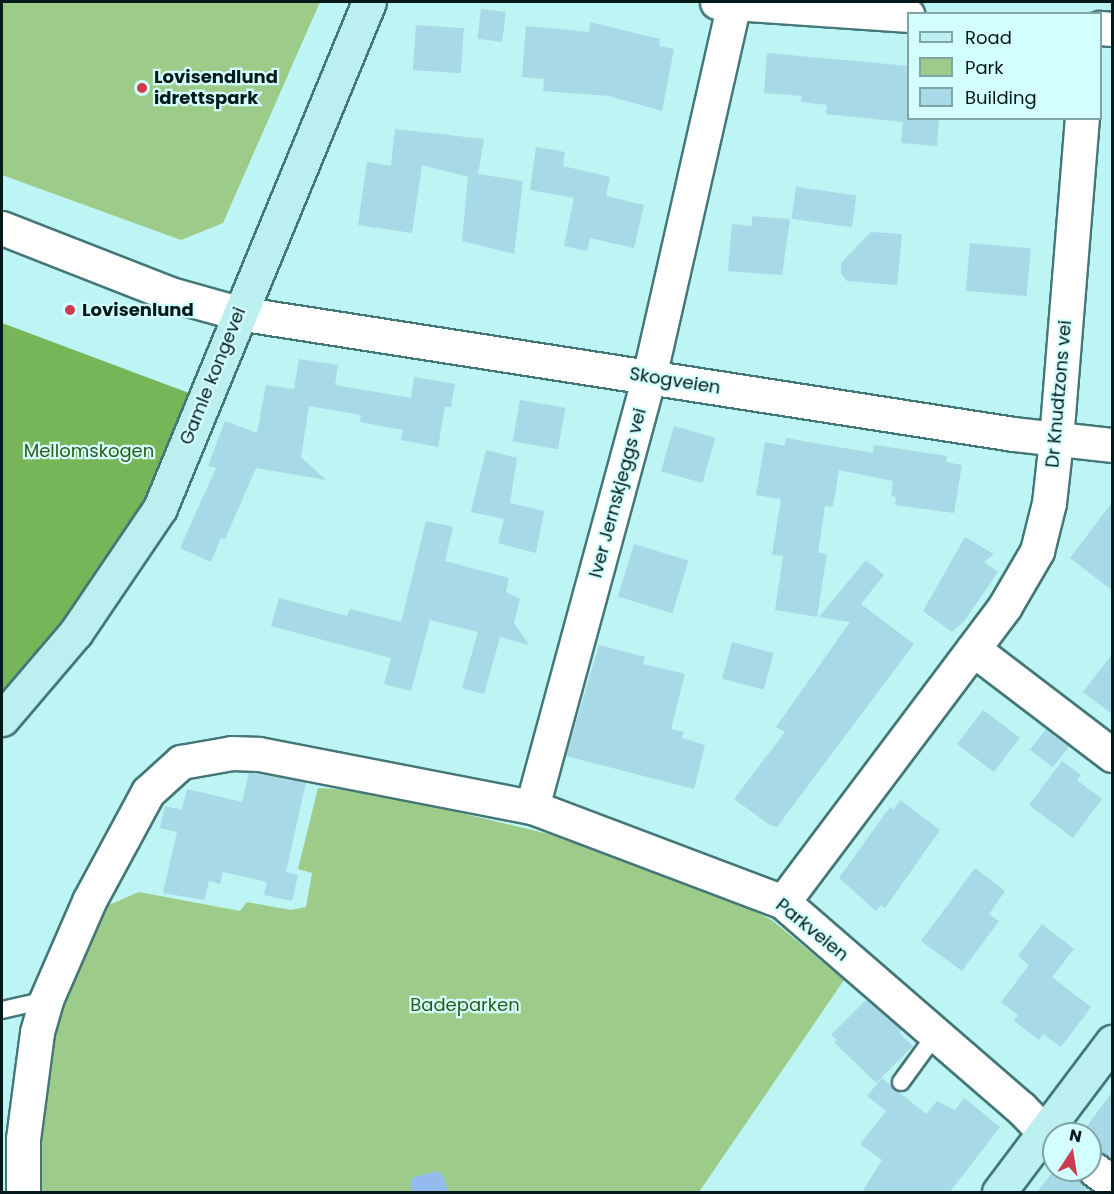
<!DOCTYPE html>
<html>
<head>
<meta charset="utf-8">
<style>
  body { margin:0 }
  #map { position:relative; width:1114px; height:1194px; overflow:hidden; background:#bdf4f4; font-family:Poppins,sans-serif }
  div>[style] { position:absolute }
  .green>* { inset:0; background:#9dcc8a }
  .forest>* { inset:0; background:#76b659 }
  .water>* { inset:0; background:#95baee }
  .building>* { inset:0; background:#a7d9e7; transform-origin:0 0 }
  .roads { filter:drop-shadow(2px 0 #477) drop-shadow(-2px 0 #477) drop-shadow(0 2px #477) drop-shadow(0 -2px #477) }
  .lane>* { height:16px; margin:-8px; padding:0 8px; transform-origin:8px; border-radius:8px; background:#fff }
  .street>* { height:33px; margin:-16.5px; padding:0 16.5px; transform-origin:16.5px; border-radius:16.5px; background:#fff }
  .secondary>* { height:33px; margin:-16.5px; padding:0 16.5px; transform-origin:16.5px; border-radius:16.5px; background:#bceff0 }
  .dots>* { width:16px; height:16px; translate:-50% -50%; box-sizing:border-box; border:3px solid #d3ffff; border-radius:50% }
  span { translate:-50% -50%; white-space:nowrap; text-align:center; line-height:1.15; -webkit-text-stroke:4.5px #d3ffff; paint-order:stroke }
  .poi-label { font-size:18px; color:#041919; font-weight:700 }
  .left { translate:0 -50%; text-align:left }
  .street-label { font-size:18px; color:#041919 }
  .park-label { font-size:18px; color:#2f5819 }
  .frame { position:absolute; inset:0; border:3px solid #041919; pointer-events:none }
  .legend { position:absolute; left:907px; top:12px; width:195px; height:108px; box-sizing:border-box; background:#d3ffff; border:2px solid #80a3a3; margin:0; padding:8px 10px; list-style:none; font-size:18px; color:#041919 }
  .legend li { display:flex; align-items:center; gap:12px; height:30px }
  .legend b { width:30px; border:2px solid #80a3a3 }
  .north { position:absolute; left:1042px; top:1122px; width:60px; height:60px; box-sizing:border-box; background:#d3ffff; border:2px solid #80a3a3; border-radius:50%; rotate:12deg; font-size:16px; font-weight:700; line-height:24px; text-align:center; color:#041919 }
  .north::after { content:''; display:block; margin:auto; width:21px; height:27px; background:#cc3c51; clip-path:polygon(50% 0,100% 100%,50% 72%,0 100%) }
</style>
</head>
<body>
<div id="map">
  <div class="green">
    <i style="clip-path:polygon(2px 2px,320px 2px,223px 223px,181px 240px,2px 175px)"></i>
    <i style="clip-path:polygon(318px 788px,368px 791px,582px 842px,737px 901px,773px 921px,844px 980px,699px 1192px,24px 1192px,37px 1032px,109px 905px,139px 892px,240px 911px,247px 902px,291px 910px,306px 907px,312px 873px,298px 869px)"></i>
  </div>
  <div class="forest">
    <i style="clip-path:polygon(2px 323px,205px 399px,160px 508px,2px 719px)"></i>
  </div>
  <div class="water">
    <i style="clip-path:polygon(438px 1171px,443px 1175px,448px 1192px,412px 1192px,410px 1183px,413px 1177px)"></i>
  </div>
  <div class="building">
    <i style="left:481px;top:9px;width:25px;height:30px;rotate:7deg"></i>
    <i style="clip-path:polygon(590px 22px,660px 39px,659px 46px,674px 49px,662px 111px,609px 96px,543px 91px,544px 79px,522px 77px,526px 26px,589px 32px)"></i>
    <i style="left:416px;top:25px;width:48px;height:45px;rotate:4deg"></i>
    <i style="clip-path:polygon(767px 53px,909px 66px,909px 118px,939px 118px,937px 146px,901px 143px,903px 122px,826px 114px,827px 105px,801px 102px,802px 96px,764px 93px)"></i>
    <i style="clip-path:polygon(395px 129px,484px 139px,478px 174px,523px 181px,514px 254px,462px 241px,468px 177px,422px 165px,412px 233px,358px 225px,367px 162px,391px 166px)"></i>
    <i style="clip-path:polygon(536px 147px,565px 152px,563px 166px,610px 177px,606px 196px,644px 205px,634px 248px,590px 238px,587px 251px,564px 246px,574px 198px,530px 190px)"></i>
    <i style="left:796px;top:187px;width:61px;height:32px;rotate:8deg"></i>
    <i style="clip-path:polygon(752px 216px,790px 219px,782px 275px,728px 271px,732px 224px,752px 226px)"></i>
    <i style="clip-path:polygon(871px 232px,902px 234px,897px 285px,847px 281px,841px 273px,841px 263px)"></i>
    <i style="left:970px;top:243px;width:61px;height:48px;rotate:5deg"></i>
    <i style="clip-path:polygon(299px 359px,338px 365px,335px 385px,411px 398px,414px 377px,455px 384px,451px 407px,445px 407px,438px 447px,401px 440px,403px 430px,360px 422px,361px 415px,309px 406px,301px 457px,326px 480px,256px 468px,225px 539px,221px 538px,211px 562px,180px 548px,216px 468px,208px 466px,225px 421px,257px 433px,266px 385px,294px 389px)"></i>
    <i style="left:520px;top:400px;width:46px;height:42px;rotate:10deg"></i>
    <i style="left:674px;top:426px;width:43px;height:47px;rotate:16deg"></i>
    <i style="clip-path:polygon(786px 438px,873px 453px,874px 445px,947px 456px,946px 462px,962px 465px,954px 513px,895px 505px,896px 497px,891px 496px,893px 481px,839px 470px,833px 507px,825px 506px,818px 553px,827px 554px,817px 617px,775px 610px,783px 556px,772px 555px,781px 499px,756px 495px,765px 442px,785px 446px)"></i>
    <i style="clip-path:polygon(486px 450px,517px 458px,510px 503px,544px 511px,536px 553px,498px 543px,504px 519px,471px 512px)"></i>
    <i style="clip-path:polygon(1113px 501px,1113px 591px,1070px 558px)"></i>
    <i style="clip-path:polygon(426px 521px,453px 527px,445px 561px,509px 578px,506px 592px,520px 599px,514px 623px,529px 645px,500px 637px,484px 694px,462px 688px,478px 632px,430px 620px,411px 691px,384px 684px,391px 658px,271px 626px,279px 598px,347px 616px,350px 609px,401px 622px)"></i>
    <i style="clip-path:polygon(965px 537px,994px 554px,984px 562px,998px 572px,965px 620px,952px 632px,923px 611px)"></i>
    <i style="left:634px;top:544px;width:57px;height:55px;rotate:17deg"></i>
    <i style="clip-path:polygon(866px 560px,884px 575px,861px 604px,914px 644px,777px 827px,770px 825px,734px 799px,785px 732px,776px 727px,850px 622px,819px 617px)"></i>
    <i style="left:732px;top:642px;width:43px;height:38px;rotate:15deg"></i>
    <i style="clip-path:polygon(599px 645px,645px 657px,643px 664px,685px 674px,671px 729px,684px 732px,682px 738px,705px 745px,694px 789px,566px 756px)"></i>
    <i style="clip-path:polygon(1113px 653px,1113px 715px,1083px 692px)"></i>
    <i style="left:983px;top:710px;width:46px;height:43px;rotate:37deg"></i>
    <i style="left:1046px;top:729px;width:29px;height:26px;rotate:38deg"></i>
    <i style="clip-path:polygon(1062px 761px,1081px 775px,1077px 780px,1102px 799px,1073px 838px,1029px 805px)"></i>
    <i style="clip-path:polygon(249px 772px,306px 782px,286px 872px,298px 875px,292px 901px,264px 895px,267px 882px,223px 872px,220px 884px,209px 881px,204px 900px,163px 893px,177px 832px,160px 828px,165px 806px,182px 810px,187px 789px,242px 802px)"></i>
    <i style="clip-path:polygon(900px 800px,940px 830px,885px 908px,881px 905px,876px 911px,839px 878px,890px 807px,893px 810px)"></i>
    <i style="clip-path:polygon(975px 868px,1005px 891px,989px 914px,999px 921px,962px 971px,921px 941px)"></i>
    <i style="clip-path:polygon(1042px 924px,1074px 949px,1052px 977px,1091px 1007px,1061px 1047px,1043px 1034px,1039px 1040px,1014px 1021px,1018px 1015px,1001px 1002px,1029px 965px,1018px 956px)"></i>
    <i style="clip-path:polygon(866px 1000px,902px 1030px,899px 1033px,913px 1046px,876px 1083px,834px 1042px,837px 1040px,831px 1035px)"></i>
    <i style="clip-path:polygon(882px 1078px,926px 1114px,937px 1101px,955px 1110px,964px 1098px,1000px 1127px,950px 1192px,862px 1192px,882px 1160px,860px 1144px,886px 1111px,867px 1096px)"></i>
    <i style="clip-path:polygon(1113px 1091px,1113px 1154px,1110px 1158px,1090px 1152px,1090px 1134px,1081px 1134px)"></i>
    <i style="clip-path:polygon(1054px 1170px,1077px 1170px,1088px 1188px,1085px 1192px,1037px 1192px)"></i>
  </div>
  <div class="roads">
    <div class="lane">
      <i style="left:2px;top:1010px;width:45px;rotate:-12.8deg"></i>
      <i style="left:901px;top:1082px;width:59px;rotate:-53.9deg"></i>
    </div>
    <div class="street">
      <i style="left:717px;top:2px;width:191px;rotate:3.9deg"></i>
      <i style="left:1100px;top:28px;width:12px;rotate:5deg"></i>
      <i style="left:2px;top:228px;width:180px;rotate:21.4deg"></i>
      <i style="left:170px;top:294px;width:71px;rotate:15.6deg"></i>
      <i style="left:238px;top:313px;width:784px;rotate:8.87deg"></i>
      <i style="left:1013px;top:434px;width:100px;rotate:6.3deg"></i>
      <i style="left:973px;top:649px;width:175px;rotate:37.3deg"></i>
      <i style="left:532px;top:807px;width:446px;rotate:-74.8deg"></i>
      <i style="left:649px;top:377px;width:385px;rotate:-77.2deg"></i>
      <i style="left:783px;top:902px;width:370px;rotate:-53.1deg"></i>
      <i style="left:1005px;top:606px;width:64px;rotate:-59.8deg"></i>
      <i style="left:1037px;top:551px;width:49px;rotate:-76deg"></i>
      <i style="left:1049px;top:503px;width:63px;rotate:-83.7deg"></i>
      <i style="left:1056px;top:440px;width:323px;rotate:-85.4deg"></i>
      <i style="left:1095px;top:1170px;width:21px;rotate:37deg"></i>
      <i style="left:23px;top:1192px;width:53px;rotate:-90deg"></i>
      <i style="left:23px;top:1139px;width:108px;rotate:-82.5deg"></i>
      <i style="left:37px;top:1032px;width:33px;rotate:-74deg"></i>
      <i style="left:46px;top:1000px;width:108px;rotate:-66.5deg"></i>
      <i style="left:89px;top:901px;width:124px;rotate:-61.6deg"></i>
      <i style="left:148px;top:792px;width:45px;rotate:-42.3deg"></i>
      <i style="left:181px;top:762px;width:52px;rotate:-10deg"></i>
      <i style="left:232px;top:753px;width:27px;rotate:2deg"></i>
      <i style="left:259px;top:754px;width:278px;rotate:11deg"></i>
      <i style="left:532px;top:807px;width:268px;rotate:20.7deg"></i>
      <i style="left:783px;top:902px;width:315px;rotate:40.9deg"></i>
      <i style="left:1021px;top:1108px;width:33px;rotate:46deg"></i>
    </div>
    <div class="secondary">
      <i style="left:2px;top:719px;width:114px;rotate:-49.6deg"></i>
      <i style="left:76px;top:632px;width:150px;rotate:-55.9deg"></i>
      <i style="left:160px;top:508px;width:547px;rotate:-67.56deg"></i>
      <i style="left:999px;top:1192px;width:188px;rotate:-53deg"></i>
    </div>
  </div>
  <div class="dots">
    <i style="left:142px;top:88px;background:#cc3c51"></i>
    <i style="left:70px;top:310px;background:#cc3c51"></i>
  </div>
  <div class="poi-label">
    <span class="left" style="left:154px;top:88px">Lovisendlund<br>idrettspark</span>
    <span class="left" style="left:82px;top:310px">Lovisenlund</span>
  </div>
  <div class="street-label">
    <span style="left:213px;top:376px;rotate:-68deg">Gamle kongevei</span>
    <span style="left:675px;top:381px;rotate:9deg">Skogveien</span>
    <span style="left:1059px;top:394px;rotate:-85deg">Dr Knudtzons vei</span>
    <span style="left:618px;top:493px;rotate:-75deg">Iver Jernskjeggs vei</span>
    <span style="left:812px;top:930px;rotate:39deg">Parkveien</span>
  </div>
  <div class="park-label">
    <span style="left:89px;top:451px">Mellomskogen</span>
    <span style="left:465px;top:1005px">Badeparken</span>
  </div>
  <div class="frame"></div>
  <ul class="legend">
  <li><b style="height:8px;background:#bceff0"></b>Road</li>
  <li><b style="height:16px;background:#9dcc8a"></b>Park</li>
  <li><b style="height:16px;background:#a7d9e7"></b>Building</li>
  </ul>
  <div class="north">N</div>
</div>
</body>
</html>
